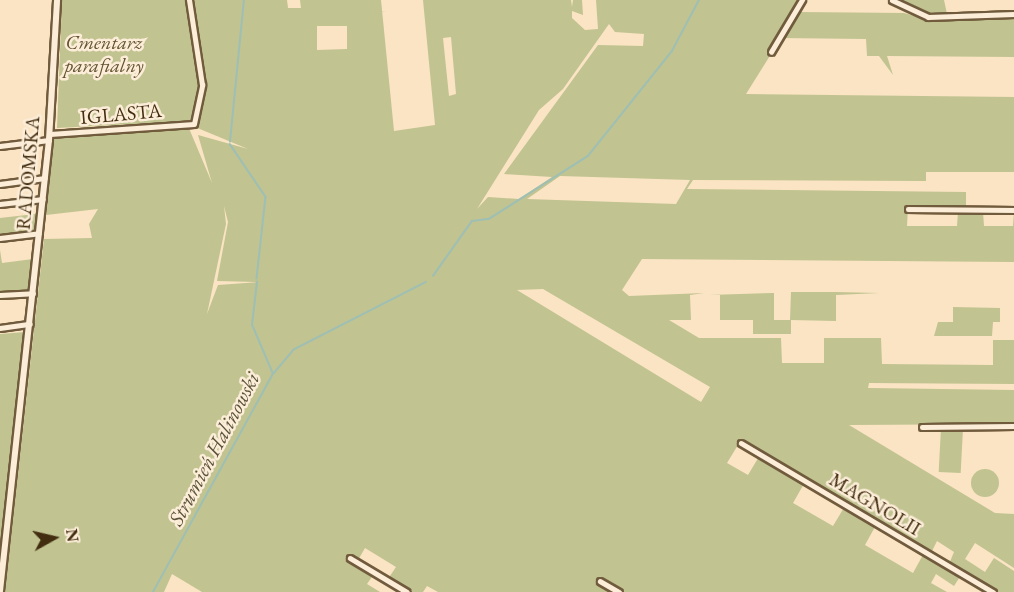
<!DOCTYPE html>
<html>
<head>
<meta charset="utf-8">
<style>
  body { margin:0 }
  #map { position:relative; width:1014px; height:592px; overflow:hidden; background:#fae4c3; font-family:"EB Garamond",serif }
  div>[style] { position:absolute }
  .green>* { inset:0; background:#c1c391; transform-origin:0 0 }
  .round { border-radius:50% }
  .stream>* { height:1.5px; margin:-0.75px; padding:0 0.75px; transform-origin:0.75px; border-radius:0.75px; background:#9ebfb4 }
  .roads { filter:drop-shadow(2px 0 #715b3d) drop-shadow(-2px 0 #715b3d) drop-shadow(0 2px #715b3d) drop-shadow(0 -2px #715b3d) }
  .minor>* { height:4.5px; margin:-2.25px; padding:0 2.25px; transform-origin:2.25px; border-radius:2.25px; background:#fcedd8 }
  .tertiary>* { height:6px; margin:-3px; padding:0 3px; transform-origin:3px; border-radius:3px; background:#fcedd8 }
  span { translate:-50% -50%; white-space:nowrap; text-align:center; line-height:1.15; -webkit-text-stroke:5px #fcedd8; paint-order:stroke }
  .park-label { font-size:20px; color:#625230; font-style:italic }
  .street-label { font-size:20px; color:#432d10 }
  .water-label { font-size:21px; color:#5a5239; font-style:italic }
  .north { position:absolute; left:24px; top:508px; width:60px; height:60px; -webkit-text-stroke:4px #fcedd8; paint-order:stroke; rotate:82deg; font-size:16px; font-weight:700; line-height:24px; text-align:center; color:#432d10 }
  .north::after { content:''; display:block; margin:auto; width:21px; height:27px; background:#432d10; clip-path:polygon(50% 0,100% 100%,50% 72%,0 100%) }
</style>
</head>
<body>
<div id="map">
  <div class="green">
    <i style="clip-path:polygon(62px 0,187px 0,200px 76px,192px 121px,57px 128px)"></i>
    <i style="clip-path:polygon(evenodd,190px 0,287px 0,288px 8px,301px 8px,300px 0,381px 0,394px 131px,435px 125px,423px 0,571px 0,572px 7px,573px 0,582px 0,583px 15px,572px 11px,572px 18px,585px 30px,598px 29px,596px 0,804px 0,798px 12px,904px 13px,929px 20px,1014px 17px,1014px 57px,887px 56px,893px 75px,879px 56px,867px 56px,866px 39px,781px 38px,746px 94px,1014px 97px,1014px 172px,926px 172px,926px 181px,693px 180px,687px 189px,966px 192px,966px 208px,908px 207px,907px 226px,957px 226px,958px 212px,983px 212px,984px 226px,1013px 226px,1014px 212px,1014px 262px,642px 259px,622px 290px,629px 296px,704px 293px,690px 295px,691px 320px,669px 320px,699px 338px,781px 338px,782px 363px,824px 363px,824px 338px,881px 338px,882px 364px,993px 365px,993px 340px,1014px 340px,1014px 384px,869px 383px,868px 388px,1014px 390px,1014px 424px,849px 425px,995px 513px,1014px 514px,1014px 568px,975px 543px,965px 559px,985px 572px,994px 558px,1014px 571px,1014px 592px,996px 592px,949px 564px,954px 552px,937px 541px,931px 553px,741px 440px,727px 463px,748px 475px,760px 455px,805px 482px,793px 503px,833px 526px,845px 506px,876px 525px,865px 545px,913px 573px,924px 553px,961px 575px,954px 586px,936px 574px,931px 583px,947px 592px,438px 592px,427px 586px,423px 592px,410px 592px,388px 579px,396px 567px,365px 548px,358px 560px,351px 556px,374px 574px,367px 584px,380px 592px,202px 592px,172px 574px,164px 592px,5px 592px,44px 239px,92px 238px,89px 224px,98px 209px,46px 215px,54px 140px,57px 136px,188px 126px,212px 183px,198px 135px,248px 149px,195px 127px,204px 82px,190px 0,609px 24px,615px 32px,644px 34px,643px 46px,598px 45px,504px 174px,552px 177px,519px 199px,488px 197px,477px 209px,539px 110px,563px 89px,609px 24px,190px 0,317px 26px,347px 26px,347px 49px,317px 50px,317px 26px,190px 0,451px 37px,456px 94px,449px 96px,443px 38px,451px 37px,190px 0,560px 176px,690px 180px,676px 204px,527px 199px,560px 176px,190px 0,224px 206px,228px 222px,217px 281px,258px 282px,218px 285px,207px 314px,226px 224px,224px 206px,190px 0,543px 289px,710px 387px,701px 402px,517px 290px,543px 289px)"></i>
    <i style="clip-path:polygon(895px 0,944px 0,947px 14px,917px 13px)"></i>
    <i style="clip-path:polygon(38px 209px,36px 232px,0 237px,0 218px,35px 214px)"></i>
    <i style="clip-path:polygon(0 250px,2px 263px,33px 259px,30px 289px,0 293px)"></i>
    <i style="clip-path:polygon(791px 292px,835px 292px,879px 293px,836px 295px,836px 321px,791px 320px,791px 334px,753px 334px,753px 320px,720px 320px,720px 295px,709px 295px,774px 293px,774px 320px,790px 320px)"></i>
    <i style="clip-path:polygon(953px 307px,1000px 308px,1000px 322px,993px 322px,992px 336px,934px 336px,938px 322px,953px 322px)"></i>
    <i style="clip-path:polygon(25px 332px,6px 505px,0 557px,0 334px)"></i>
    <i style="left:941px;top:428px;width:22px;height:44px;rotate:3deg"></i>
    <i class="round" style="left:971px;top:469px;width:28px;height:28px"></i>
  </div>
  <div class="stream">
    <i style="left:230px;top:142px;width:143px;rotate:-84.4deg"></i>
    <i style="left:230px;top:144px;width:64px;rotate:55.8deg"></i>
    <i style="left:266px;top:197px;width:82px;rotate:96.3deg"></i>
    <i style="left:433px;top:276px;width:67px;rotate:-54.7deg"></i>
    <i style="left:472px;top:221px;width:17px;rotate:-7deg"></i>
    <i style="left:489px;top:219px;width:117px;rotate:-32.5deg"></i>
    <i style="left:588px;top:156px;width:134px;rotate:-51.3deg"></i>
    <i style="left:672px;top:51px;width:58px;rotate:-62.1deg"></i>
    <i style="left:274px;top:373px;width:30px;rotate:-50deg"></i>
    <i style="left:293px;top:350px;width:149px;rotate:-27.1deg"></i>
    <i style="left:153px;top:592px;width:249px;rotate:-61.2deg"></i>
    <i style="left:273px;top:374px;width:53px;rotate:-113.2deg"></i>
    <i style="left:252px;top:325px;width:43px;rotate:-83.4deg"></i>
  </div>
  <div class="roads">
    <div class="minor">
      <i style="left:892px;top:0;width:40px;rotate:25deg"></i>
      <i style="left:928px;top:17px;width:86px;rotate:-2deg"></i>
      <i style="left:771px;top:52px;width:61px;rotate:-59.2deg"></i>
      <i style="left:50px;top:134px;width:144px;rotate:-4deg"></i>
      <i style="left:194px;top:124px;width:40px;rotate:-78deg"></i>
      <i style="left:202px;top:85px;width:86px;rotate:-98.7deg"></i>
      <i style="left:0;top:146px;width:49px;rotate:-7deg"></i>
      <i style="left:0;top:184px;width:45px;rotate:-7.6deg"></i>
      <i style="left:0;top:204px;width:43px;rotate:-6.6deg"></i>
      <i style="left:908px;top:209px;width:106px;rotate:0.5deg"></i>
      <i style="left:0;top:238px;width:39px;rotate:-7deg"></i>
      <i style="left:0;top:295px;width:33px;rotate:-3deg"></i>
      <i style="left:0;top:328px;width:30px;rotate:-8deg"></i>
      <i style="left:922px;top:427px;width:92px;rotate:-0.6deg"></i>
      <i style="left:741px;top:443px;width:293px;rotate:30.6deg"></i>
      <i style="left:350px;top:558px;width:66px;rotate:30.8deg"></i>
      <i style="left:600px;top:581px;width:22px;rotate:30deg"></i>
    </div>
    <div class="tertiary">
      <i style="left:0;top:591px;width:454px;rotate:-83.8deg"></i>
      <i style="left:49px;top:140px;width:140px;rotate:-86.7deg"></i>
    </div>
  </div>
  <div class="park-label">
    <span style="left:104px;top:54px">Cmentarz<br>parafialny</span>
  </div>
  <div class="street-label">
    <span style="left:121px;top:114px;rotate:-5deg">IGLASTA</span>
    <span style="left:28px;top:173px;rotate:-85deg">RADOMSKA</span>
    <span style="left:875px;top:504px;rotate:31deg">MAGNOLII</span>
  </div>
  <div class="water-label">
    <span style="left:214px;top:449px;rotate:-62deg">Strumień Halinowski</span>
  </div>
  <div class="north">N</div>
</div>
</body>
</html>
